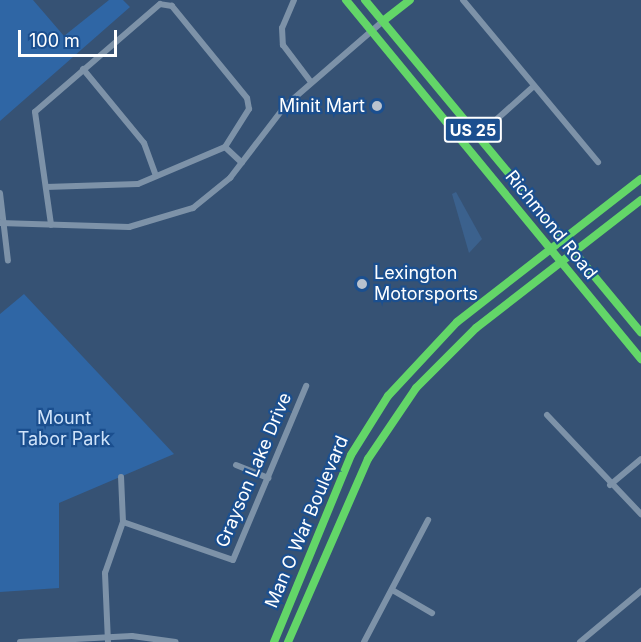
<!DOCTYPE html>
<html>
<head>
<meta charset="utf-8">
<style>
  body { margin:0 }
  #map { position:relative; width:641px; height:642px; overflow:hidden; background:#365274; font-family:Inter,sans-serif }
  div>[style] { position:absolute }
  .green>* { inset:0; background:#2f66a5 }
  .water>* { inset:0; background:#3b618d }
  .street>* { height:6px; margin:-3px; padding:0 3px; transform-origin:3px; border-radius:3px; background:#7d92a8 }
  .fast>* { height:8px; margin:-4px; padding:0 4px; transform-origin:4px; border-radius:4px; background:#63d668 }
  .dots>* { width:16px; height:16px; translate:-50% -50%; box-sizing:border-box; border:3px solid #1b4f8f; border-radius:50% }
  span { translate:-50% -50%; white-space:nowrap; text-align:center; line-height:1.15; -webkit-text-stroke:4.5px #1b4f8f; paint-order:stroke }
  .shield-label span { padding:2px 4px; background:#1b4f8f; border:2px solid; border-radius:4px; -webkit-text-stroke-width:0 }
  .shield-label { font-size:16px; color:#fff; font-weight:700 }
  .poi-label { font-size:18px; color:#fff }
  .right { translate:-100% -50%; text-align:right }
  .left { translate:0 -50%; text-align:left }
  .street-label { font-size:18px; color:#fff }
  .park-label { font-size:18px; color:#cfe3fa }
  .scale { position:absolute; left:18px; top:30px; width:99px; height:27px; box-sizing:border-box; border:3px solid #fff; border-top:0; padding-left:8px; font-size:18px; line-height:21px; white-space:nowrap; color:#fff; -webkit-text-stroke:4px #1b4f8f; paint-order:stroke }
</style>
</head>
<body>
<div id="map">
  <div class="green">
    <i style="clip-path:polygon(0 0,33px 0,64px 36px,109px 0,123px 0,130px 7px,0 121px)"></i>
    <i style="clip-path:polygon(24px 294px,174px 454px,59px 503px,59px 588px,0 592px,0 314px)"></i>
  </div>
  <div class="water">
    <i style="clip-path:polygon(456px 192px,482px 239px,469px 253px,452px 194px)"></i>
  </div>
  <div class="street">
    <i style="left:294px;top:0;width:30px;rotate:113deg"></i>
    <i style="left:282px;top:28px;width:17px;rotate:87deg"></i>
    <i style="left:283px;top:45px;width:46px;rotate:52.9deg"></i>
    <i style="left:463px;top:0;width:211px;rotate:50.2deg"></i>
    <i style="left:83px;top:69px;width:96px;rotate:50.5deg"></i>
    <i style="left:144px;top:143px;width:35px;rotate:70deg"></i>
    <i style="left:478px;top:136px;width:75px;rotate:-41.8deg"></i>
    <i style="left:225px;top:147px;width:23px;rotate:43deg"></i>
    <i style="left:46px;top:187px;width:92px;rotate:-1.9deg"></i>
    <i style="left:138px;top:184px;width:95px;rotate:-23deg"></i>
    <i style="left:225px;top:147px;width:45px;rotate:-57.7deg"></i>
    <i style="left:249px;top:109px;width:11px;rotate:-100deg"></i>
    <i style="left:247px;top:98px;width:119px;rotate:-129.2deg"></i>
    <i style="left:172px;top:6px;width:12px;rotate:-171deg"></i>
    <i style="left:160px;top:4px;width:165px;rotate:139.2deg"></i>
    <i style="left:35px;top:112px;width:114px;rotate:81.9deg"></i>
    <i style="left:0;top:193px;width:68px;rotate:83.3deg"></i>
    <i style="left:0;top:223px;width:129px;rotate:1.8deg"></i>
    <i style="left:129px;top:227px;width:67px;rotate:-16.5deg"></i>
    <i style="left:193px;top:208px;width:48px;rotate:-39deg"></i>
    <i style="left:230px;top:178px;width:91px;rotate:-52.6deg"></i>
    <i style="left:285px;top:106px;width:130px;rotate:-40.9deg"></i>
    <i style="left:547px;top:415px;width:137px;rotate:46.5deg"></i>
    <i style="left:236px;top:465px;width:35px;rotate:22deg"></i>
    <i style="left:610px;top:485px;width:40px;rotate:-40deg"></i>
    <i style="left:123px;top:522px;width:116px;rotate:19.1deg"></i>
    <i style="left:233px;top:560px;width:189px;rotate:-67.2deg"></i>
    <i style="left:394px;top:591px;width:44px;rotate:30.1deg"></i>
    <i style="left:20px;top:642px;width:112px;rotate:-3.1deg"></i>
    <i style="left:132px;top:636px;width:44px;rotate:7.8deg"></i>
    <i style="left:108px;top:642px;width:69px;rotate:-92.5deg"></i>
    <i style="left:105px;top:573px;width:54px;rotate:-70.6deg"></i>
    <i style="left:123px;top:522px;width:45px;rotate:-92.5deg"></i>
    <i style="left:364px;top:642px;width:138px;rotate:-62.3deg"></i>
    <i style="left:580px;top:642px;width:80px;rotate:-39.9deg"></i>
  </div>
  <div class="fast">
    <i style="left:346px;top:0;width:465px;rotate:50.6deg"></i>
    <i style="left:365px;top:0;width:432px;rotate:50.3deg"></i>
    <i style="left:383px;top:21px;width:34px;rotate:-38deg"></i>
    <i style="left:274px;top:642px;width:202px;rotate:-67.6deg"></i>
    <i style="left:351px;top:455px;width:70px;rotate:-57.9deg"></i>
    <i style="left:388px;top:396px;width:101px;rotate:-47deg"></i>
    <i style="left:457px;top:322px;width:233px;rotate:-37.9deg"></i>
    <i style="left:288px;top:642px;width:200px;rotate:-66.4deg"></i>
    <i style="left:368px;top:459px;width:86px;rotate:-55.9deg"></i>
    <i style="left:416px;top:388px;width:85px;rotate:-45deg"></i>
    <i style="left:476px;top:328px;width:209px;rotate:-37.8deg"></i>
  </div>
  <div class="dots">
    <i style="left:377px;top:106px;background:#b9c2ce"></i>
    <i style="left:362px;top:284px;background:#b9c2ce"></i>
  </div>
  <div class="shield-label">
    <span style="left:473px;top:130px">US 25</span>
  </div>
  <div class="poi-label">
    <span class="right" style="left:365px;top:106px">Minit Mart</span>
    <span class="left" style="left:374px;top:284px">Lexington<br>Motorsports</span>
  </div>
  <div class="street-label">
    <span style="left:551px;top:225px;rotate:51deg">Richmond Road</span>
    <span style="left:254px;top:470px;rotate:-67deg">Grayson Lake Drive</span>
    <span style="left:307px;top:522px;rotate:-67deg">Man O War Boulevard</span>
  </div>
  <div class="park-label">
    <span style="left:64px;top:429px">Mount<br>Tabor Park</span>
  </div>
  <div class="scale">100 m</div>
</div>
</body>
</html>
